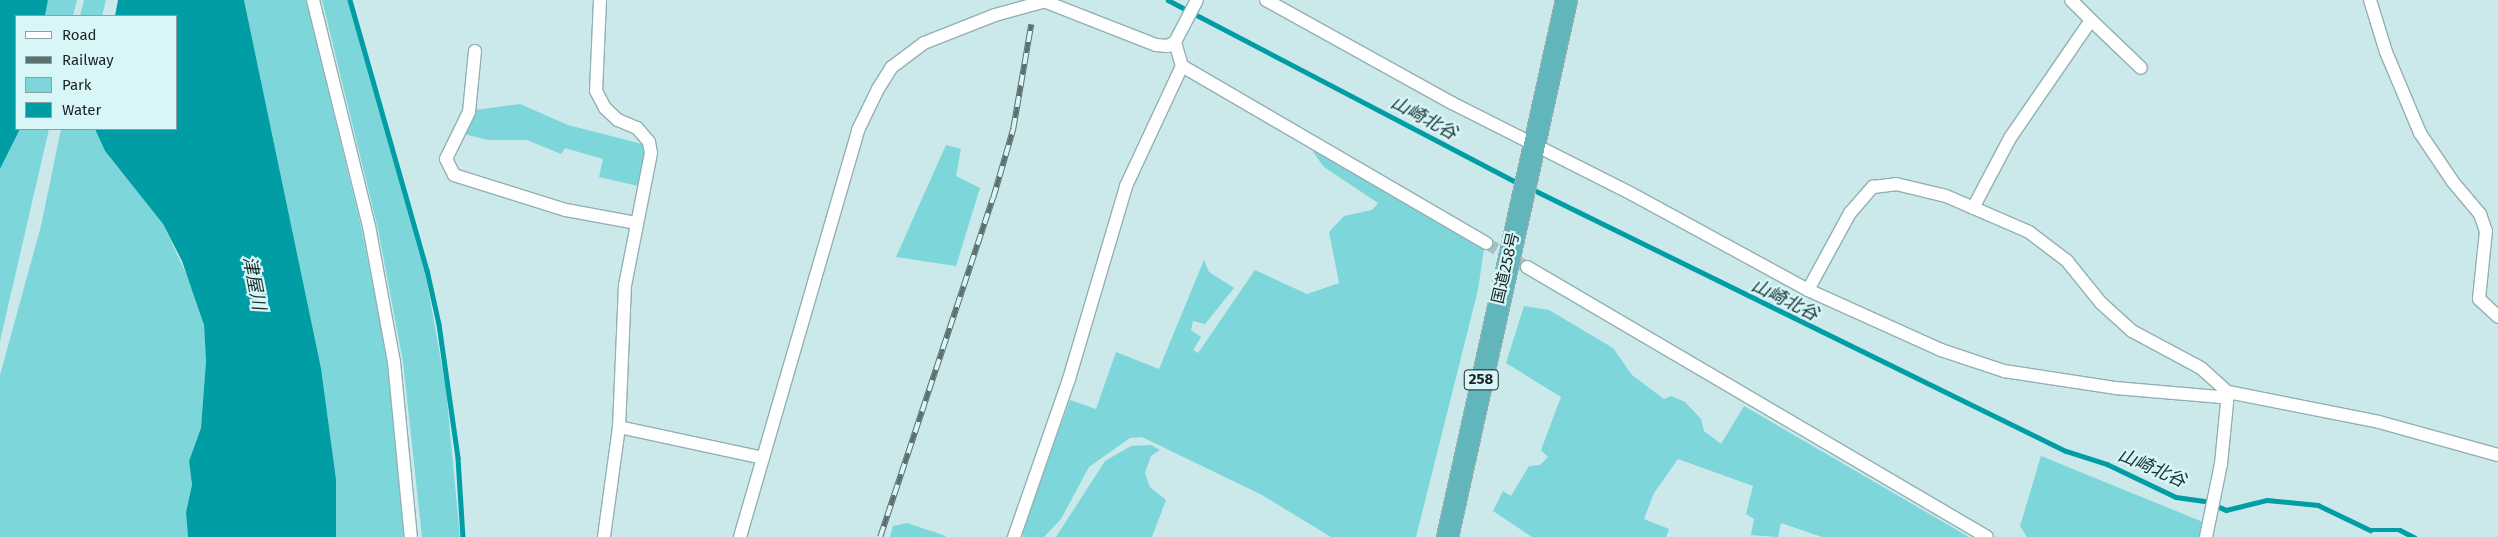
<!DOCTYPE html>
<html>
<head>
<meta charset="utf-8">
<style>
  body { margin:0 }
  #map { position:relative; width:2498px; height:537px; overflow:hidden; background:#cbe9ea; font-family:"Fira Sans","Noto Sans JP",sans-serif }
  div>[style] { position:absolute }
  .green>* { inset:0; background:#7dd6da }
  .water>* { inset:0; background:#009ea4 }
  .stream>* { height:4.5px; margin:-2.25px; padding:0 2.25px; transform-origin:2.25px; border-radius:2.25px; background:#009ea4 }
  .minor-tunnel>* { height:12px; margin-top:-6px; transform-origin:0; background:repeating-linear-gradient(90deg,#a7c1c2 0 12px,transparent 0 18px) }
  .roads { filter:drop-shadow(1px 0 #93b0b1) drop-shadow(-1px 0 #93b0b1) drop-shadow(0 1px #93b0b1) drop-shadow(0 -1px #93b0b1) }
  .minor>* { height:12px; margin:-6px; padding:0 6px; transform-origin:6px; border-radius:6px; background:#fff }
  .trunk>* { height:21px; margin:-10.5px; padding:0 10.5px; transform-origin:10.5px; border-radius:10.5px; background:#60b6ba }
  .rail>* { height:5.5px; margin-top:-2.75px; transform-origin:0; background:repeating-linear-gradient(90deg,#d8f6f7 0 11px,#5d7070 0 22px); box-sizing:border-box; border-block:1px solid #5d7070 }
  span { translate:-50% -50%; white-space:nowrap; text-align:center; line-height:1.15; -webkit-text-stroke:4.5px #d8f6f7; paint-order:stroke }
  .shield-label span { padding:1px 4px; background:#d8f6f7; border:1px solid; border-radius:4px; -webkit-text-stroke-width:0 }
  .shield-label { font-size:15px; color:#182323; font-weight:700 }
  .street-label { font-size:16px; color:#182323 }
  .water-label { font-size:18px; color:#192f30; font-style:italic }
  .legend { position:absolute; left:15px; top:15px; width:162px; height:115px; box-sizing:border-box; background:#d8f6f7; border:1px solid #8ba2a2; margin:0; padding:6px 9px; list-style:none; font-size:15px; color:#182323 }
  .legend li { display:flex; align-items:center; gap:10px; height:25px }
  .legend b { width:25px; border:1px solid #8ba2a2 }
</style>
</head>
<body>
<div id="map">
  <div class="green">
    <i style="clip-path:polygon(48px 0,77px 0,73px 16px,45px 16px)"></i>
    <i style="clip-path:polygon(84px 0,106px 0,102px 16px,80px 16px)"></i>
    <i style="clip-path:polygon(244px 0,306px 0,361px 226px,388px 362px,404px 537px,336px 537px,336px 479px,321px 368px)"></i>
    <i style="clip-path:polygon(322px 0,348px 0,425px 271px,446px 389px,460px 537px,422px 537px,403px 362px,378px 229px)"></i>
    <i style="clip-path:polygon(520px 104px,568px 125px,642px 144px,646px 155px,638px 186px,599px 177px,603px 159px,565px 148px,561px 154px,527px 140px,488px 140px,464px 134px,475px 110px)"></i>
    <i style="clip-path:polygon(20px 129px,49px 129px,0 341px,0 169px)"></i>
    <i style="clip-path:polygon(61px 129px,95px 129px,105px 151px,163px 224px,195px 293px,204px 325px,206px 361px,201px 428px,189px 461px,192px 485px,186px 512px,188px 537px,0 537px,0 375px,41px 226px)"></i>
    <i style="clip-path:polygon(946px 145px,961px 149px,956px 176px,980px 188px,956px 266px,896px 257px)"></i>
    <i style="clip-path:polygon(1315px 148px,1484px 249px,1478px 290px,1416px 537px,1331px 537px,1262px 495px,1142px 437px,1130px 438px,1089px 467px,1061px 519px,1044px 537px,1023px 537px,1022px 530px,1070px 400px,1096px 409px,1116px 352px,1159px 369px,1204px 260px,1209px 272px,1234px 288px,1205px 324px,1193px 321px,1191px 330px,1201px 337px,1193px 350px,1198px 353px,1255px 270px,1307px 294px,1339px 283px,1329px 232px,1344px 216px,1372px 210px,1378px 203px,1324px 167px,1313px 152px)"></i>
    <i style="clip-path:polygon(1524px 306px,1549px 310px,1613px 348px,1632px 375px,1664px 399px,1671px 396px,1685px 402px,1701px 419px,1704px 431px,1721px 444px,1744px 406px,1969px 537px,1822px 537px,1781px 523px,1778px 537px,1751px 535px,1754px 519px,1746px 514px,1753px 486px,1678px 459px,1654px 493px,1644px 519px,1669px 529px,1666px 537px,1532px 537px,1493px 511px,1503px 491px,1511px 496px,1529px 466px,1540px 465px,1548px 457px,1541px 450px,1561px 397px,1506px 363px)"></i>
    <i style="clip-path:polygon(1151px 445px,1160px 450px,1151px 456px,1145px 473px,1150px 487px,1166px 500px,1152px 537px,1056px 537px,1105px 461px,1131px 446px)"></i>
    <i style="clip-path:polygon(2041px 456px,2203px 522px,2199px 537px,2027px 537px,2020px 526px)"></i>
    <i style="clip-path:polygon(907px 523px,943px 535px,946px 537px,890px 537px,893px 526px)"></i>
  </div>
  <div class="water">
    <i style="clip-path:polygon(0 0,48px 0,45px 16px,16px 16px,16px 129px,20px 129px,0 169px)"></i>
    <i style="clip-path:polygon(118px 0,244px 0,321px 368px,336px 479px,336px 537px,188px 537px,186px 512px,192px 485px,189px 461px,201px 428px,206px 361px,204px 325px,182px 261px,163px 224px,105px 151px,95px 129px,176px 129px,176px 16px,115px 16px)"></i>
  </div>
  <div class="stream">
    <i style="left:350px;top:0;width:281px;rotate:74.1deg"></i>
    <i style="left:427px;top:270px;width:55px;rotate:77.5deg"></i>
    <i style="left:439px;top:324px;width:135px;rotate:81.9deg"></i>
    <i style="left:458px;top:458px;width:79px;rotate:86.4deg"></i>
    <i style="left:1168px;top:0;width:395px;rotate:27.6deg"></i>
    <i style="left:1530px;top:188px;width:597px;rotate:26.14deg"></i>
    <i style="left:2066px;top:451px;width:43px;rotate:17.6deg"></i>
    <i style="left:2107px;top:464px;width:76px;rotate:25.6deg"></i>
    <i style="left:2176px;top:497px;width:30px;rotate:8deg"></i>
    <i style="left:2206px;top:501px;width:22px;rotate:24deg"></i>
    <i style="left:2226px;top:510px;width:42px;rotate:-13.7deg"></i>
    <i style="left:2267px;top:500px;width:51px;rotate:5.6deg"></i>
    <i style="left:2318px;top:505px;width:58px;rotate:25.7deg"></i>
    <i style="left:2370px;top:530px;width:30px"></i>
    <i style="left:2400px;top:530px;width:16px;rotate:27deg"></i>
  </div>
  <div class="minor-tunnel">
    <i style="left:1486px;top:243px;width:48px;rotate:30.3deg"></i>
  </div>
  <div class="roads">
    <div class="minor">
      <i style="left:313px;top:0;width:233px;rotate:76.1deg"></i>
      <i style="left:369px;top:226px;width:138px;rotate:79.6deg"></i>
      <i style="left:394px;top:362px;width:176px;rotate:84.5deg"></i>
      <i style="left:600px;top:0;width:91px;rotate:92.5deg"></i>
      <i style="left:596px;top:91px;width:19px;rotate:62deg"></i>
      <i style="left:605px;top:108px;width:18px;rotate:43deg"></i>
      <i style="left:618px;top:120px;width:21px;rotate:23deg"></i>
      <i style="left:637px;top:128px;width:18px;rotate:49deg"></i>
      <i style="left:649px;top:142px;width:11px;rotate:80deg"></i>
      <i style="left:651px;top:153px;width:135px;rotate:101.1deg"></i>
      <i style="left:625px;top:285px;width:142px;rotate:92.4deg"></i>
      <i style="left:619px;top:427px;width:111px;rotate:97.8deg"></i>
      <i style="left:1041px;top:0;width:123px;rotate:21.4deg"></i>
      <i style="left:1156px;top:45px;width:12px;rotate:5deg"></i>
      <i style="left:1168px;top:46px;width:8px;rotate:-30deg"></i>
      <i style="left:1175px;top:42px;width:47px;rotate:-62.4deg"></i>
      <i style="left:1266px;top:0;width:213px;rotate:29deg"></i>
      <i style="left:1452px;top:103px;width:202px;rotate:26.8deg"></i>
      <i style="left:1632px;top:194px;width:200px;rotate:28.6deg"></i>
      <i style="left:1808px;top:290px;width:88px;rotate:-61.4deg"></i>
      <i style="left:1850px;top:213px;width:35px;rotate:-49deg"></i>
      <i style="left:1873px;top:187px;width:23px;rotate:-7deg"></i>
      <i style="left:1896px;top:184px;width:51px;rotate:13.5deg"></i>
      <i style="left:1946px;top:196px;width:90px;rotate:23.4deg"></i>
      <i style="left:2029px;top:232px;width:48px;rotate:37.3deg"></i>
      <i style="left:2067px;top:261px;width:54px;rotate:51deg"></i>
      <i style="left:2101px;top:303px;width:42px;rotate:42.1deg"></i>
      <i style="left:2132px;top:331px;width:78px;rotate:28.2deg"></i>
      <i style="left:2201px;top:368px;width:36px;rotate:42deg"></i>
      <i style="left:2228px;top:392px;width:154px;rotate:11.2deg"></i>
      <i style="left:2379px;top:422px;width:123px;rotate:15.5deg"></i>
      <i style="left:2370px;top:0;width:54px;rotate:72.9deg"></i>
      <i style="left:2386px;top:52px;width:88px;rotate:67.2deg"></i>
      <i style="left:2420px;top:133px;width:59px;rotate:56deg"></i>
      <i style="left:2453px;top:182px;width:42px;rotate:49.8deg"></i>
      <i style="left:2480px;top:214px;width:18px;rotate:71deg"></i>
      <i style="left:2486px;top:231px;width:68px;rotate:95.9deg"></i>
      <i style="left:2479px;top:299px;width:26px;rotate:43deg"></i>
      <i style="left:2091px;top:20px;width:69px;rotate:43.8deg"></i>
      <i style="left:1175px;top:42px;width:25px;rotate:74deg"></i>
      <i style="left:1182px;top:66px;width:352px;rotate:30.2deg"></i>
      <i style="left:475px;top:51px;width:61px;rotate:95.6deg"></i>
      <i style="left:469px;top:112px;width:52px;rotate:116.1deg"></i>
      <i style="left:446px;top:159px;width:18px;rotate:63deg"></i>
      <i style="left:454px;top:175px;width:117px;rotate:17.4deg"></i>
      <i style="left:566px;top:210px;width:71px;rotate:10.5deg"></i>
      <i style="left:1973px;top:208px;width:79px;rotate:-62.1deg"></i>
      <i style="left:2010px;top:138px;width:143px;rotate:-55.5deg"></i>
      <i style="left:2091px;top:20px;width:28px;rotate:-135deg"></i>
      <i style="left:1527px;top:267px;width:533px;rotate:30.41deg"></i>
      <i style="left:1808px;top:290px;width:146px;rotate:24.3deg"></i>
      <i style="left:1941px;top:350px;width:66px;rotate:18.4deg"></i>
      <i style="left:2004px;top:371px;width:112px;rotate:8.7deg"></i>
      <i style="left:2115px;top:388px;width:104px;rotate:4.9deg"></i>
      <i style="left:2219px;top:397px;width:10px;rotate:-29deg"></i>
      <i style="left:619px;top:427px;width:147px;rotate:12.1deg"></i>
      <i style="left:740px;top:537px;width:424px;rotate:-73.8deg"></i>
      <i style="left:858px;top:130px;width:46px;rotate:-64deg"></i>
      <i style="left:878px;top:89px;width:26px;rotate:-58deg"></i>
      <i style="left:892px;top:67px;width:40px;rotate:-37deg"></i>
      <i style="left:924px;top:43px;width:76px;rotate:-21.5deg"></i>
      <i style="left:995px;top:15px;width:53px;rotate:-15.4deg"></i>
      <i style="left:1014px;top:537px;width:167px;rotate:-70.8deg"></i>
      <i style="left:1069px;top:379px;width:201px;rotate:-73.5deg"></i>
      <i style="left:1126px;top:186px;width:132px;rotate:-65deg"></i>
      <i style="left:2206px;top:537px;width:75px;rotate:-78.4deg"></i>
      <i style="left:2221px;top:464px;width:72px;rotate:-84.4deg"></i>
    </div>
    <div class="trunk">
      <i style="left:1447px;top:537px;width:550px;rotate:-77.51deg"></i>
    </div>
  </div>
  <div class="rail">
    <i style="left:880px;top:537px;width:357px;rotate:-71.6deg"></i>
    <i style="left:993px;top:198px;width:72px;rotate:-73.8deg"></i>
    <i style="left:1013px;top:129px;width:106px;rotate:-80.2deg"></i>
  </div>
  <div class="shield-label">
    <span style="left:1481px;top:380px">258</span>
  </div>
  <div class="street-label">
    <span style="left:1506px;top:268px;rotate:-77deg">国道258号</span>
  </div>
  <div class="water-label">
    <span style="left:1424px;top:118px;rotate:28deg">山崎北谷</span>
    <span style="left:254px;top:283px;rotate:79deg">津屋川</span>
    <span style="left:1785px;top:300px;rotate:26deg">山崎北谷</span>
    <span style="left:2152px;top:468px;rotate:23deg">山崎北谷</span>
  </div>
  <ul class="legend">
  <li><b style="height:6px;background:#fff"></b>Road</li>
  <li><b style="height:6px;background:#5d7070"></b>Railway</li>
  <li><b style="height:14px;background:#7dd6da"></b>Park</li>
  <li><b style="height:14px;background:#009ea4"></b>Water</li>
  </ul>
</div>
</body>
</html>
